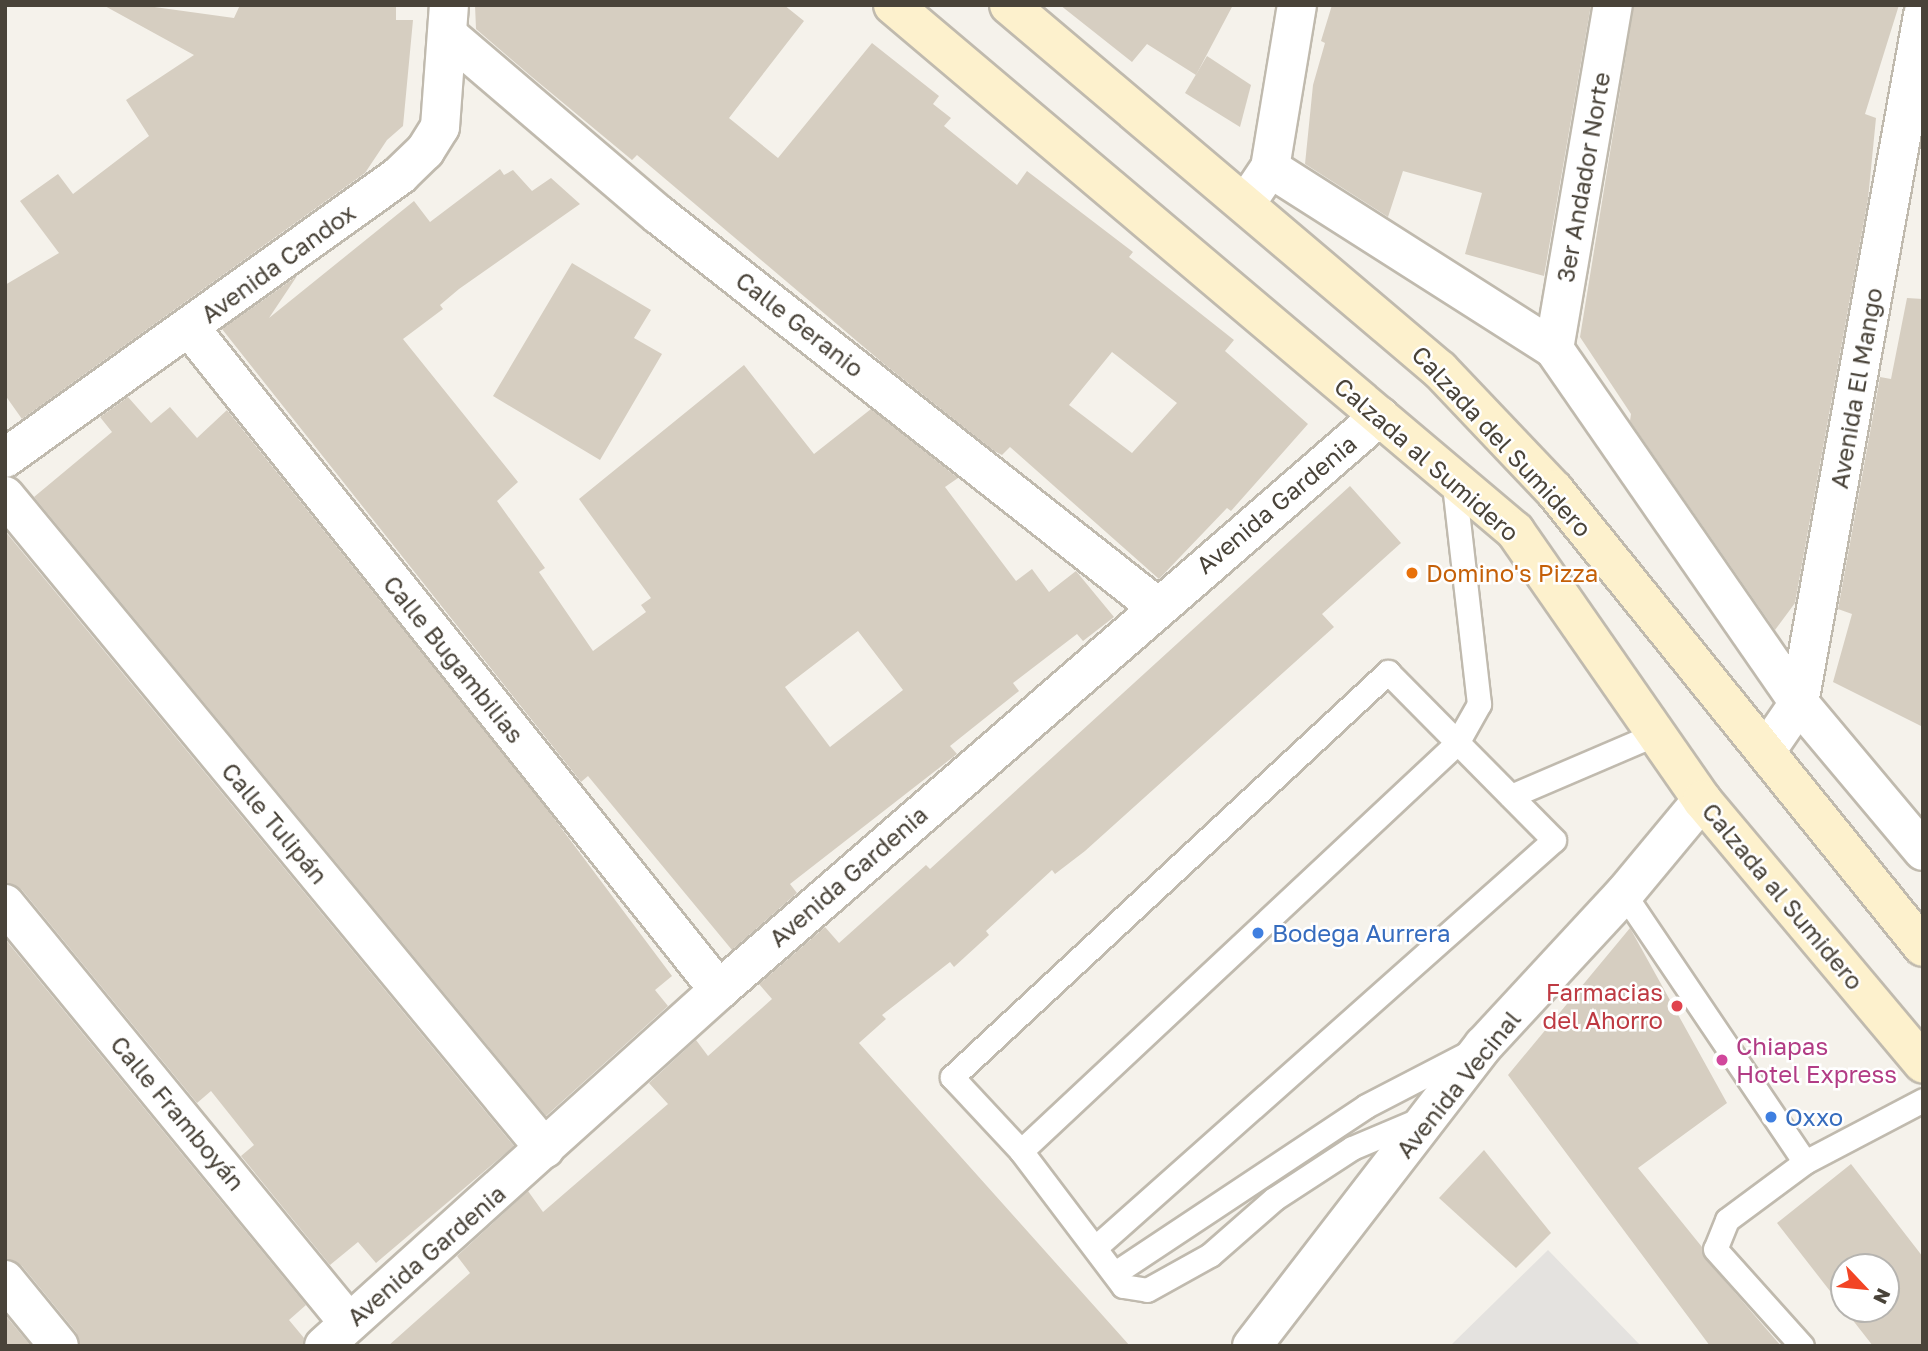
<!DOCTYPE html>
<html>
<head>
<meta charset="utf-8">
<style>
  body { margin:0 }
  #map { position:relative; width:1928px; height:1351px; overflow:hidden; background:#f5f2eb; font-family:"Golos Text",sans-serif }
  div>[style] { position:absolute }
  .parking>* { inset:0; background:#e4e2df }
  .building>* { inset:0; background:#d6cec1 }
  .roads { filter:drop-shadow(2px 0 #c0baae) drop-shadow(-2px 0 #c0baae) drop-shadow(0 2px #c0baae) drop-shadow(0 -2px #c0baae) }
  .service>* { height:23px; margin:-11.5px; padding:0 11.5px; transform-origin:11.5px; border-radius:11.5px; background:#fff }
  .minor>* { height:38px; margin:-19px; padding:0 19px; transform-origin:19px; border-radius:19px; background:#fff }
  .tertiary>* { height:38px; margin:-19px; padding:0 19px; transform-origin:19px; border-radius:19px; background:#fff }
  .secondary>* { height:38px; margin:-19px; padding:0 19px; transform-origin:19px; border-radius:19px; background:#fdf1cd }
  .dots>* { width:19px; height:19px; translate:-50% -50%; box-sizing:border-box; border:4px solid #fff; border-radius:50% }
  span { translate:-50% -50%; white-space:nowrap; text-align:center; line-height:1.15; -webkit-text-stroke:5px #fff; paint-order:stroke }
  .street-label { font-size:24px; color:#494339 }
  .food-label { font-size:24px; color:#c56008 }
  .left { translate:0 -50%; text-align:left }
  .shop-label { font-size:24px; color:#366cbe }
  .health-label { font-size:24px; color:#be3a42 }
  .right { translate:-100% -50%; text-align:right }
  .hotel-label { font-size:24px; color:#b23c85 }
  .frame { position:absolute; inset:0; border:7px solid #494339; pointer-events:none }
  .north { position:absolute; left:1830px; top:1253px; width:70px; height:70px; box-sizing:border-box; background:#fff; border:2px solid #b6b4b0; border-radius:50%; rotate:116deg; font-size:19px; font-weight:700; line-height:28px; text-align:center; color:#494339 }
  .north::after { content:''; display:block; margin:auto; width:24px; height:32px; background:#f24525; clip-path:polygon(50% 0,100% 100%,50% 72%,0 100%) }
</style>
</head>
<body>
<div id="map">
  <div class="parking">
    <i style="clip-path:polygon(1548px 1250px,1641px 1346px,1450px 1346px)"></i>
  </div>
  <div class="building">
    <i style="clip-path:polygon(103px 5px,140px 5px,234px 18px,240px 5px,396px 5px,396px 20px,413px 20px,403px 126px,387px 140px,365px 173px,22px 419px,5px 395px,5px 285px,59px 253px,20px 201px,58px 174px,73px 194px,149px 136px,126px 100px,194px 55px)"></i>
    <i style="clip-path:polygon(evenodd,475px 5px,784px 5px,804px 21px,729px 118px,778px 158px,872px 43px,939px 96px,933px 104px,951px 118px,944px 126px,1017px 185px,1027px 171px,1133px 252px,1129px 257px,1234px 340px,1225px 351px,1308px 424px,1231px 511px,1227px 508px,1159px 579px,1010px 447px,1002px 455px,994px 451px,884px 364px,637px 155px,632px 160px,532px 77px,476px 29px,475px 5px,1112px 352px,1177px 403px,1132px 453px,1069px 405px,1112px 352px)"></i>
    <i style="clip-path:polygon(1060px 5px,1233px 5px,1196px 75px,1147px 44px,1132px 62px)"></i>
    <i style="clip-path:polygon(1332px 5px,1591px 5px,1544px 276px,1465px 254px,1482px 193px,1403px 171px,1388px 217px,1305px 164px,1313px 85px,1325px 43px,1321px 41px)"></i>
    <i style="clip-path:polygon(1634px 5px,1899px 5px,1865px 114px,1876px 118px,1868px 199px,1795px 603px,1775px 630px,1630px 421px,1631px 414px,1580px 337px)"></i>
    <i style="clip-path:polygon(1207px 56px,1251px 85px,1240px 127px,1185px 93px)"></i>
    <i style="clip-path:polygon(evenodd,500px 169px,504px 175px,513px 170px,532px 191px,551px 178px,580px 204px,459px 289px,440px 305px,443px 309px,403px 339px,518px 482px,497px 501px,545px 568px,539px 572px,593px 651px,646px 612px,641px 605px,651px 598px,579px 499px,744px 365px,814px 454px,871px 409px,958px 478px,945px 487px,1016px 581px,1032px 569px,1049px 592px,1076px 571px,1114px 617px,1083px 641px,1077px 634px,1013px 683px,1019px 691px,950px 746px,957px 754px,790px 884px,797px 893px,732px 950px,588px 776px,581px 782px,222px 329px,297px 276px,269px 318px,414px 201px,430px 222px,500px 169px,858px 631px,903px 690px,830px 747px,785px 687px,858px 631px)"></i>
    <i style="clip-path:polygon(572px 263px,651px 310px,634px 338px,662px 354px,600px 460px,493px 396px)"></i>
    <i style="clip-path:polygon(1907px 298px,1923px 299px,1923px 727px,1833px 682px,1852px 614px,1838px 609px,1880px 377px,1891px 379px)"></i>
    <i style="clip-path:polygon(128px 397px,151px 423px,170px 407px,197px 438px,227px 410px,547px 809px,672px 976px,655px 990px,668px 1006px,546px 1116px,34px 497px,112px 432px,100px 417px)"></i>
    <i style="clip-path:polygon(1350px 486px,1401px 543px,1322px 614px,1334px 627px,1085px 851px,1055px 874px,1052px 870px,986px 931px,989px 935px,954px 967px,950px 962px,882px 1015px,886px 1019px,859px 1043px,1130px 1346px,388px 1346px,470px 1273px,457px 1256px,528px 1191px,543px 1212px,668px 1104px,649px 1083px,696px 1040px,708px 1056px,772px 999px,759px 984px,825px 927px,839px 943px,926px 865px,930px 869px)"></i>
    <i style="clip-path:polygon(5px 531px,514px 1146px,376px 1263px,358px 1242px,330px 1265px,241px 1156px,254px 1145px,211px 1091px,197px 1103px,22px 890px,5px 883px)"></i>
    <i style="clip-path:polygon(1630px 928px,1727px 1103px,1638px 1168px,1702px 1247px,1705px 1258px,1781px 1346px,1710px 1346px,1508px 1075px)"></i>
    <i style="clip-path:polygon(5px 939px,306px 1305px,289px 1320px,304px 1338px,303px 1346px,80px 1346px,76px 1332px,22px 1266px,5px 1259px)"></i>
    <i style="clip-path:polygon(1484px 1150px,1551px 1233px,1516px 1268px,1439px 1198px)"></i>
    <i style="clip-path:polygon(1851px 1164px,1923px 1257px,1923px 1346px,1873px 1346px,1844px 1309px,1886px 1309px,1886px 1267px,1844px 1267px,1844px 1309px,1777px 1223px)"></i>
    <i style="clip-path:polygon(5px 1315px,31px 1346px,5px 1346px)"></i>
  </div>
  <div class="roads">
    <div class="service">
      <i style="left:1511px;top:796px;width:158px;rotate:-23.2deg"></i>
      <i style="left:1624px;top:894px;width:323px;rotate:56deg"></i>
      <i style="left:1805px;top:1162px;width:97px;rotate:143.4deg"></i>
      <i style="left:1727px;top:1220px;width:31px;rotate:112deg"></i>
      <i style="left:1715px;top:1249px;width:130px;rotate:48.1deg"></i>
      <i style="left:1021px;top:1151px;width:597px;rotate:-43.1deg"></i>
      <i style="left:1457px;top:743px;width:45px;rotate:-60.6deg"></i>
      <i style="left:1479px;top:704px;width:229px;rotate:-96.5deg"></i>
      <i style="left:1805px;top:1162px;width:133px;rotate:-27.7deg"></i>
      <i style="left:1097px;top:1246px;width:611px;rotate:-41.62deg"></i>
      <i style="left:1554px;top:840px;width:236px;rotate:-134.7deg"></i>
      <i style="left:1388px;top:672px;width:595px;rotate:137.11deg"></i>
      <i style="left:952px;top:1077px;width:101px;rotate:47deg"></i>
      <i style="left:1021px;top:1151px;width:169px;rotate:52.9deg"></i>
      <i style="left:1123px;top:1286px;width:24px;rotate:9deg"></i>
      <i style="left:1147px;top:1290px;width:72px;rotate:-29.1deg"></i>
      <i style="left:1210px;top:1255px;width:85px;rotate:-41.2deg"></i>
      <i style="left:1274px;top:1199px;width:93px;rotate:-33.2deg"></i>
      <i style="left:1352px;top:1148px;width:75px;rotate:-22.8deg"></i>
      <i style="left:1115px;top:1273px;width:301px;rotate:-33.6deg"></i>
      <i style="left:1366px;top:1106px;width:119px;rotate:-27.4deg"></i>
    </div>
    <div class="minor">
      <i style="left:448px;top:35px;width:277px;rotate:40.5deg"></i>
      <i style="left:659px;top:215px;width:632px;rotate:38.19deg"></i>
      <i style="left:1270px;top:168px;width:337px;rotate:32.5deg"></i>
      <i style="left:1554px;top:349px;width:431px;rotate:55.3deg"></i>
      <i style="left:1799px;top:703px;width:193px;rotate:50deg"></i>
      <i style="left:1255px;top:190px;width:27px;rotate:-56deg"></i>
      <i style="left:1270px;top:168px;width:165px;rotate:-80.6deg"></i>
      <i style="left:189px;top:327px;width:849px;rotate:51.36deg"></i>
      <i style="left:1554px;top:349px;width:349px;rotate:-80.3deg"></i>
      <i style="left:5px;top:458px;width:486px;rotate:-35.6deg"></i>
      <i style="left:400px;top:175px;width:35px;rotate:-44deg"></i>
      <i style="left:425px;top:151px;width:28px;rotate:-58deg"></i>
      <i style="left:440px;top:127px;width:122px;rotate:-85.8deg"></i>
      <i style="left:5px;top:496px;width:847px;rotate:50.41deg"></i>
      <i style="left:1766px;top:751px;width:58px;rotate:-55.5deg"></i>
      <i style="left:1799px;top:703px;width:699px;rotate:-79.78deg"></i>
      <i style="left:5px;top:904px;width:542px;rotate:50.61deg"></i>
      <i style="left:5px;top:1280px;width:85px;rotate:50.7deg"></i>
      <i style="left:324px;top:1346px;width:532px;rotate:-42.03deg"></i>
      <i style="left:719px;top:990px;width:875px;rotate:-40.97deg"></i>
    </div>
    <div class="tertiary">
      <i style="left:1252px;top:1346px;width:380px;rotate:-52.4deg"></i>
      <i style="left:1484px;top:1045px;width:206px;rotate:-47.2deg"></i>
      <i style="left:1624px;top:894px;width:122px;rotate:-50.3deg"></i>
    </div>
    <div class="secondary">
      <i style="left:893px;top:5px;width:815px;rotate:40.22deg"></i>
      <i style="left:1515px;top:531px;width:328px;rotate:55.2deg"></i>
      <i style="left:1702px;top:800px;width:344px;rotate:50deg"></i>
      <i style="left:1009px;top:5px;width:565px;rotate:40.26deg"></i>
      <i style="left:1440px;top:370px;width:166px;rotate:46.5deg"></i>
      <i style="left:1554px;top:490px;width:587px;rotate:51.08deg"></i>
    </div>
  </div>
  <div class="dots">
    <i style="left:1412px;top:573px;background:#e8710a"></i>
    <i style="left:1258px;top:933px;background:#3f7fe0"></i>
    <i style="left:1677px;top:1006px;background:#e0444e"></i>
    <i style="left:1722px;top:1060px;background:#d1479c"></i>
    <i style="left:1771px;top:1117px;background:#3f7fe0"></i>
  </div>
  <div class="street-label">
    <span style="left:1583px;top:177px;rotate:-80deg">3er Andador Norte</span>
    <span style="left:278px;top:263px;rotate:-36deg">Avenida Candox</span>
    <span style="left:800px;top:324px;rotate:38deg">Calle Geranio</span>
    <span style="left:1856px;top:388px;rotate:-80deg">Avenida El Mango</span>
    <span style="left:1502px;top:441px;rotate:47deg">Calzada del Sumidero</span>
    <span style="left:1427px;top:459px;rotate:41deg">Calzada al Sumidero</span>
    <span style="left:1276px;top:504px;rotate:-40deg">Avenida Gardenia</span>
    <span style="left:454px;top:659px;rotate:51deg">Calle Bugambilias</span>
    <span style="left:275px;top:823px;rotate:50deg">Calle Tulipán</span>
    <span style="left:848px;top:876px;rotate:-41deg">Avenida Gardenia</span>
    <span style="left:1783px;top:896px;rotate:50deg">Calzada al Sumidero</span>
    <span style="left:1458px;top:1084px;rotate:-51deg">Avenida Vecinal</span>
    <span style="left:178px;top:1113px;rotate:50deg">Calle Framboyán</span>
    <span style="left:426px;top:1255px;rotate:-41deg">Avenida Gardenia</span>
  </div>
  <div class="food-label">
    <span class="left" style="left:1426px;top:573px">Domino's Pizza</span>
  </div>
  <div class="shop-label">
    <span class="left" style="left:1272px;top:933px">Bodega Aurrera</span>
    <span class="left" style="left:1785px;top:1117px">Oxxo</span>
  </div>
  <div class="health-label">
    <span class="right" style="left:1663px;top:1006px">Farmacias<br>del Ahorro</span>
  </div>
  <div class="hotel-label">
    <span class="left" style="left:1736px;top:1060px">Chiapas<br>Hotel Express</span>
  </div>
  <div class="frame"></div>
  <div class="north">N</div>
</div>
</body>
</html>
